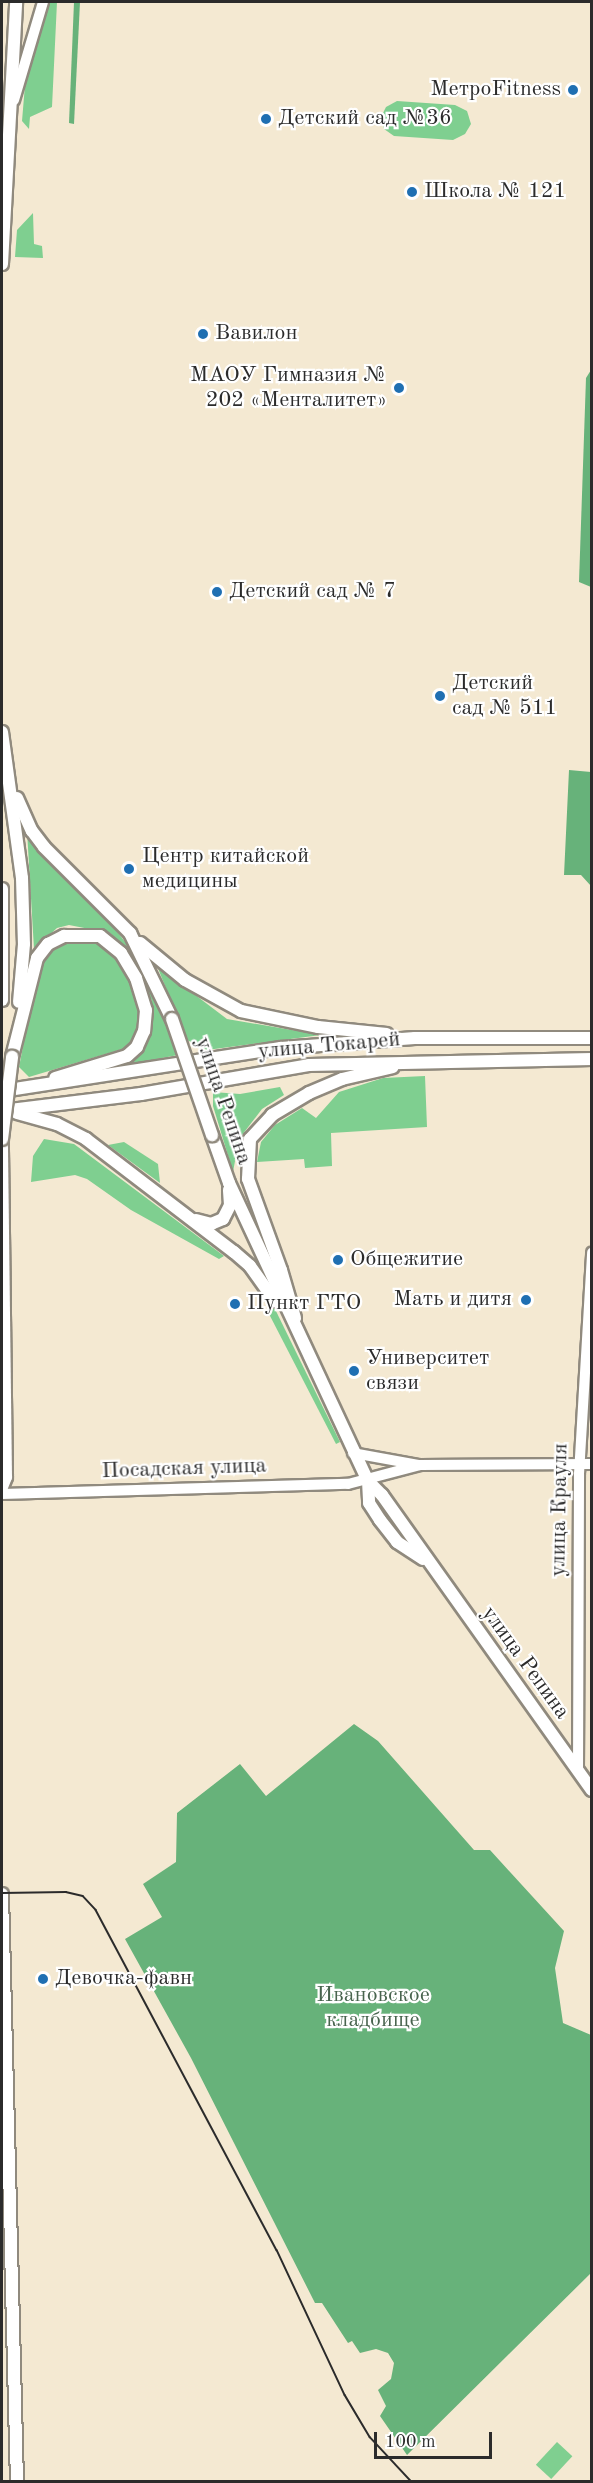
<!DOCTYPE html>
<html>
<head>
<meta charset="utf-8">
<style>
  body { margin:0 }
  #map { position:relative; width:593px; height:2483px; overflow:hidden; background:#f4e9d2; font-family:"Old Standard TT",serif }
  div>[style] { position:absolute }
  .green>* { inset:0; background:#7fcf90; transform-origin:0 0 }
  .forest>* { inset:0; background:#67b27a }
  .roads { filter:drop-shadow(2px 0 #908a7e) drop-shadow(-2px 0 #908a7e) drop-shadow(0 2px #908a7e) drop-shadow(0 -2px #908a7e) }
  .secondary>* { height:10px; margin:-5px; padding:0 5px; transform-origin:5px; border-radius:5px; background:#fff }
  .primary>* { height:12px; margin:-6px; padding:0 6px; transform-origin:6px; border-radius:6px; background:#fff }
  .tram>* { height:1.5px; margin:-0.75px; padding:0 0.75px; transform-origin:0.75px; border-radius:0.75px; background:#2b2b2b }
  .bridges { filter:drop-shadow(2px 0 #908a7e) drop-shadow(-2px 0 #908a7e) drop-shadow(0 2px #908a7e) drop-shadow(0 -2px #908a7e) }
  .primary-bridge>* { height:12px; margin:-6px; padding:0 6px; transform-origin:6px; border-radius:6px; background:#fff }
  .dots>* { width:16px; height:16px; translate:-50% -50%; box-sizing:border-box; border:3px solid #fff; border-radius:50% }
  span { translate:-50% -50%; white-space:nowrap; text-align:center; line-height:1.15; -webkit-text-stroke:4.5px #fff; paint-order:stroke }
  .poi-label { font-size:22px; color:#2b2b2b }
  .right { translate:-100% -50%; text-align:right }
  .left { translate:0 -50%; text-align:left }
  .street-label { font-size:22px; color:#2b2b2b }
  .park-label { font-size:22px; color:#48644e }
  .frame { position:absolute; inset:0; border:3px solid #2b2b2b; pointer-events:none }
  .scale { position:absolute; left:374px; top:2432px; width:118px; height:27px; box-sizing:border-box; border:3px solid #2b2b2b; border-top:0; padding-left:8px; font-size:18px; line-height:21px; white-space:nowrap; color:#2b2b2b; -webkit-text-stroke:4px #fff; paint-order:stroke }
</style>
</head>
<body>
<div id="map">
  <div class="green">
    <i style="clip-path:polygon(48px 2px,57px 2px,52px 107px,30px 117px,29px 129px,22px 121px,25px 85px)"></i>
    <i style="clip-path:polygon(397px 101px,455px 105px,467px 111px,471px 124px,465px 134px,453px 140px,394px 136px,384px 129px,381px 117px,386px 107px)"></i>
    <i style="clip-path:polygon(33px 213px,34px 244px,42px 246px,43px 258px,15px 257px,17px 230px)"></i>
    <i style="clip-path:polygon(27px 831px,43px 855px,104px 915px,126px 943px,159px 1004px,178px 1055px,125px 1065px,139px 1054px,149px 1033px,152px 1001px,126px 948px,110px 933px,69px 925px,57px 928px,34px 949px)"></i>
    <i style="clip-path:polygon(92px 939px,115px 955px,136px 992px,141px 1009px,135px 1036px,129px 1047px,29px 1077px,19px 1067px,40px 960px,66px 941px)"></i>
    <i style="clip-path:polygon(157px 966px,227px 1019px,321px 1035px,207px 1050px,187px 1040px)"></i>
    <i style="clip-path:polygon(425px 1076px,427px 1127px,331px 1133px,332px 1166px,305px 1168px,304px 1159px,257px 1162px,261px 1142px,275px 1125px,302px 1108px,316px 1118px,339px 1092px,383px 1078px)"></i>
    <i style="clip-path:polygon(280px 1087px,284px 1095px,262px 1109px,239px 1139px,233px 1172px,213px 1106px,213px 1092px,240px 1094px)"></i>
    <i style="clip-path:polygon(44px 1139px,74px 1144px,224px 1256px,219px 1259px,131px 1210px,87px 1179px,75px 1175px,31px 1182px,33px 1156px)"></i>
    <i style="clip-path:polygon(124px 1142px,158px 1164px,160px 1183px,108px 1145px)"></i>
    <i style="clip-path:polygon(274px 1307px,340px 1442px,336px 1444px,268px 1312px)"></i>
    <i style="left:557px;top:2442px;width:21px;height:31px;rotate:43deg"></i>
  </div>
  <div class="forest">
    <i style="clip-path:polygon(74px 2px,80px 2px,74px 124px,69px 123px)"></i>
    <i style="clip-path:polygon(591px 370px,591px 587px,579px 582px,586px 378px)"></i>
    <i style="clip-path:polygon(569px 770px,591px 772px,591px 886px,581px 875px,564px 875px)"></i>
    <i style="clip-path:polygon(354px 1724px,378px 1741px,474px 1850px,490px 1850px,564px 1931px,555px 1968px,563px 2023px,591px 2035px,591px 2273px,407px 2455px,380px 2416px,386px 2406px,378px 2390px,391px 2379px,394px 2363px,388px 2353px,376px 2349px,360px 2353px,352px 2341px,348px 2343px,322px 2303px,315px 2303px,191px 2058px,125px 1939px,162px 1917px,143px 1884px,176px 1862px,177px 1813px,240px 1764px,266px 1796px)"></i>
  </div>
  <div class="roads">
    <div class="secondary">
      <i style="left:14px;top:100px;width:102px;rotate:-73.5deg"></i>
      <i style="left:353px;top:1453px;width:67px;rotate:10.3deg"></i>
      <i style="left:2px;top:1494px;width:346px;rotate:-1.7deg"></i>
      <i style="left:348px;top:1484px;width:74px;rotate:-14.8deg"></i>
      <i style="left:420px;top:1465px;width:172px;rotate:-0.3deg"></i>
      <i style="left:578px;top:1770px;width:296px;rotate:-89.8deg"></i>
      <i style="left:579px;top:1474px;width:222px;rotate:-86.6deg"></i>
    </div>
    <div class="primary">
      <i style="left:2px;top:264px;width:262px;rotate:-86.9deg"></i>
      <i style="left:2px;top:732px;width:147px;rotate:82.2deg"></i>
      <i style="left:22px;top:878px;width:66px;rotate:88.3deg"></i>
      <i style="left:24px;top:944px;width:58px;rotate:94.9deg"></i>
      <i style="left:17px;top:798px;width:36px;rotate:66deg"></i>
      <i style="left:32px;top:831px;width:20px;rotate:53deg"></i>
      <i style="left:44px;top:847px;width:122px;rotate:45deg"></i>
      <i style="left:130px;top:933px;width:96px;rotate:64deg"></i>
      <i style="left:2px;top:889px;width:111px;rotate:90deg"></i>
      <i style="left:140px;top:943px;width:58px;rotate:39.4deg"></i>
      <i style="left:185px;top:980px;width:64px;rotate:29deg"></i>
      <i style="left:241px;top:1011px;width:79px;rotate:11.7deg"></i>
      <i style="left:318px;top:1027px;width:69px;rotate:5.8deg"></i>
      <i style="left:12px;top:1057px;width:102px;rotate:-75.8deg"></i>
      <i style="left:37px;top:958px;width:18px;rotate:-52deg"></i>
      <i style="left:48px;top:944px;width:18px;rotate:-27deg"></i>
      <i style="left:64px;top:936px;width:36px"></i>
      <i style="left:100px;top:936px;width:27px;rotate:39deg"></i>
      <i style="left:121px;top:953px;width:29px;rotate:59deg"></i>
      <i style="left:136px;top:978px;width:34px;rotate:73deg"></i>
      <i style="left:146px;top:1010px;width:21px;rotate:95deg"></i>
      <i style="left:144px;top:1031px;width:17px;rotate:114deg"></i>
      <i style="left:137px;top:1047px;width:13px;rotate:138deg"></i>
      <i style="left:127px;top:1056px;width:75px;rotate:163deg"></i>
      <i style="left:2px;top:1091px;width:282px;rotate:-8.8deg"></i>
      <i style="left:281px;top:1048px;width:134px;rotate:-4.3deg"></i>
      <i style="left:415px;top:1038px;width:177px"></i>
      <i style="left:2px;top:1111px;width:140px;rotate:-7deg"></i>
      <i style="left:141px;top:1094px;width:170px;rotate:-9.8deg"></i>
      <i style="left:309px;top:1065px;width:283px;rotate:-1.2deg"></i>
      <i style="left:17px;top:1113px;width:41px;rotate:15.4deg"></i>
      <i style="left:57px;top:1124px;width:33px;rotate:27deg"></i>
      <i style="left:86px;top:1139px;width:186px;rotate:37.4deg"></i>
      <i style="left:234px;top:1252px;width:21px;rotate:41deg"></i>
      <i style="left:250px;top:1266px;width:43px;rotate:54.5deg"></i>
      <i style="left:212px;top:1135px;width:51px;rotate:70.5deg"></i>
      <i style="left:229px;top:1183px;width:329px;rotate:65deg"></i>
      <i style="left:368px;top:1481px;width:20px;rotate:45deg"></i>
      <i style="left:382px;top:1495px;width:362px;rotate:54.6deg"></i>
      <i style="left:196px;top:1220px;width:16px;rotate:15deg"></i>
      <i style="left:211px;top:1224px;width:13px;rotate:-23deg"></i>
      <i style="left:223px;top:1219px;width:16px;rotate:-63deg"></i>
      <i style="left:230px;top:1205px;width:15px;rotate:-94deg"></i>
      <i style="left:295px;top:1318px;width:50px;rotate:-106.3deg"></i>
      <i style="left:281px;top:1270px;width:97px;rotate:-109.9deg"></i>
      <i style="left:248px;top:1179px;width:40px;rotate:-87.1deg"></i>
      <i style="left:250px;top:1139px;width:33px;rotate:-47deg"></i>
      <i style="left:272px;top:1115px;width:43px;rotate:-30.7deg"></i>
      <i style="left:309px;top:1093px;width:36px;rotate:-23deg"></i>
      <i style="left:342px;top:1079px;width:52px;rotate:-13.2deg"></i>
      <i style="left:368px;top:1481px;width:22px;rotate:87deg"></i>
      <i style="left:369px;top:1503px;width:20px;rotate:57deg"></i>
      <i style="left:380px;top:1520px;width:28px;rotate:52deg"></i>
      <i style="left:397px;top:1542px;width:31px;rotate:33deg"></i>
      <i style="left:2px;top:1487px;width:11px;rotate:-68deg"></i>
      <i style="left:6px;top:1477px;width:338px;rotate:-90.7deg"></i>
      <i style="left:2px;top:1894px;width:588px;rotate:88.54deg"></i>
    </div>
  </div>
  <div class="tram">
    <i style="left:2px;top:1893px;width:64px;rotate:-0.9deg"></i>
    <i style="left:66px;top:1892px;width:17px;rotate:13deg"></i>
    <i style="left:83px;top:1896px;width:19px;rotate:47deg"></i>
    <i style="left:96px;top:1910px;width:385px;rotate:62deg"></i>
    <i style="left:277px;top:2250px;width:160px;rotate:64.9deg"></i>
    <i style="left:345px;top:2395px;width:49px;rotate:59.2deg"></i>
    <i style="left:370px;top:2437px;width:62px;rotate:47deg"></i>
  </div>
  <div class="bridges">
    <div class="primary-bridge">
      <i style="left:172px;top:1019px;width:123px;rotate:71deg"></i>
      <i style="left:2px;top:1139px;width:83px;rotate:-83deg"></i>
    </div>
  </div>
  <div class="dots">
    <i style="left:573px;top:90px;background:#1f6fb2"></i>
    <i style="left:266px;top:119px;background:#1f6fb2"></i>
    <i style="left:412px;top:192px;background:#1f6fb2"></i>
    <i style="left:203px;top:334px;background:#1f6fb2"></i>
    <i style="left:399px;top:388px;background:#1f6fb2"></i>
    <i style="left:217px;top:592px;background:#1f6fb2"></i>
    <i style="left:440px;top:696px;background:#1f6fb2"></i>
    <i style="left:129px;top:869px;background:#1f6fb2"></i>
    <i style="left:338px;top:1260px;background:#1f6fb2"></i>
    <i style="left:526px;top:1300px;background:#1f6fb2"></i>
    <i style="left:235px;top:1304px;background:#1f6fb2"></i>
    <i style="left:354px;top:1371px;background:#1f6fb2"></i>
    <i style="left:43px;top:1979px;background:#1f6fb2"></i>
  </div>
  <div class="poi-label">
    <span class="right" style="left:561px;top:90px">МетроFitness</span>
    <span class="left" style="left:278px;top:119px">Детский сад №36</span>
    <span class="left" style="left:424px;top:192px">Школа № 121</span>
    <span class="left" style="left:215px;top:334px">Вавилон</span>
    <span class="right" style="left:387px;top:388px">МАОУ Гимназия №<br>202 «Менталитет»</span>
    <span class="left" style="left:229px;top:592px">Детский сад № 7</span>
    <span class="left" style="left:452px;top:696px">Детский<br>сад № 511</span>
    <span class="left" style="left:142px;top:869px">Центр китайской<br>медицины</span>
    <span class="left" style="left:350px;top:1260px">Общежитие</span>
    <span class="right" style="left:512px;top:1300px">Мать и дитя</span>
    <span class="left" style="left:247px;top:1304px">Пункт ГТО</span>
    <span class="left" style="left:366px;top:1371px">Университет<br>связи</span>
    <span class="left" style="left:55px;top:1979px">Девочка-фавн</span>
  </div>
  <div class="street-label">
    <span style="left:329px;top:1046px;rotate:-5deg">улица Токарей</span>
    <span style="left:223px;top:1101px;rotate:71deg">улица Репина</span>
    <span style="left:184px;top:1469px;rotate:-2deg">Посадская улица</span>
    <span style="left:560px;top:1510px;rotate:-89deg">улица Крауля</span>
    <span style="left:525px;top:1663px;rotate:54deg">улица Репина</span>
  </div>
  <div class="park-label">
    <span style="left:373px;top:2008px">Ивановское<br>кладбище</span>
  </div>
  <div class="frame"></div>
  <div class="scale">100 m</div>
</div>
</body>
</html>
